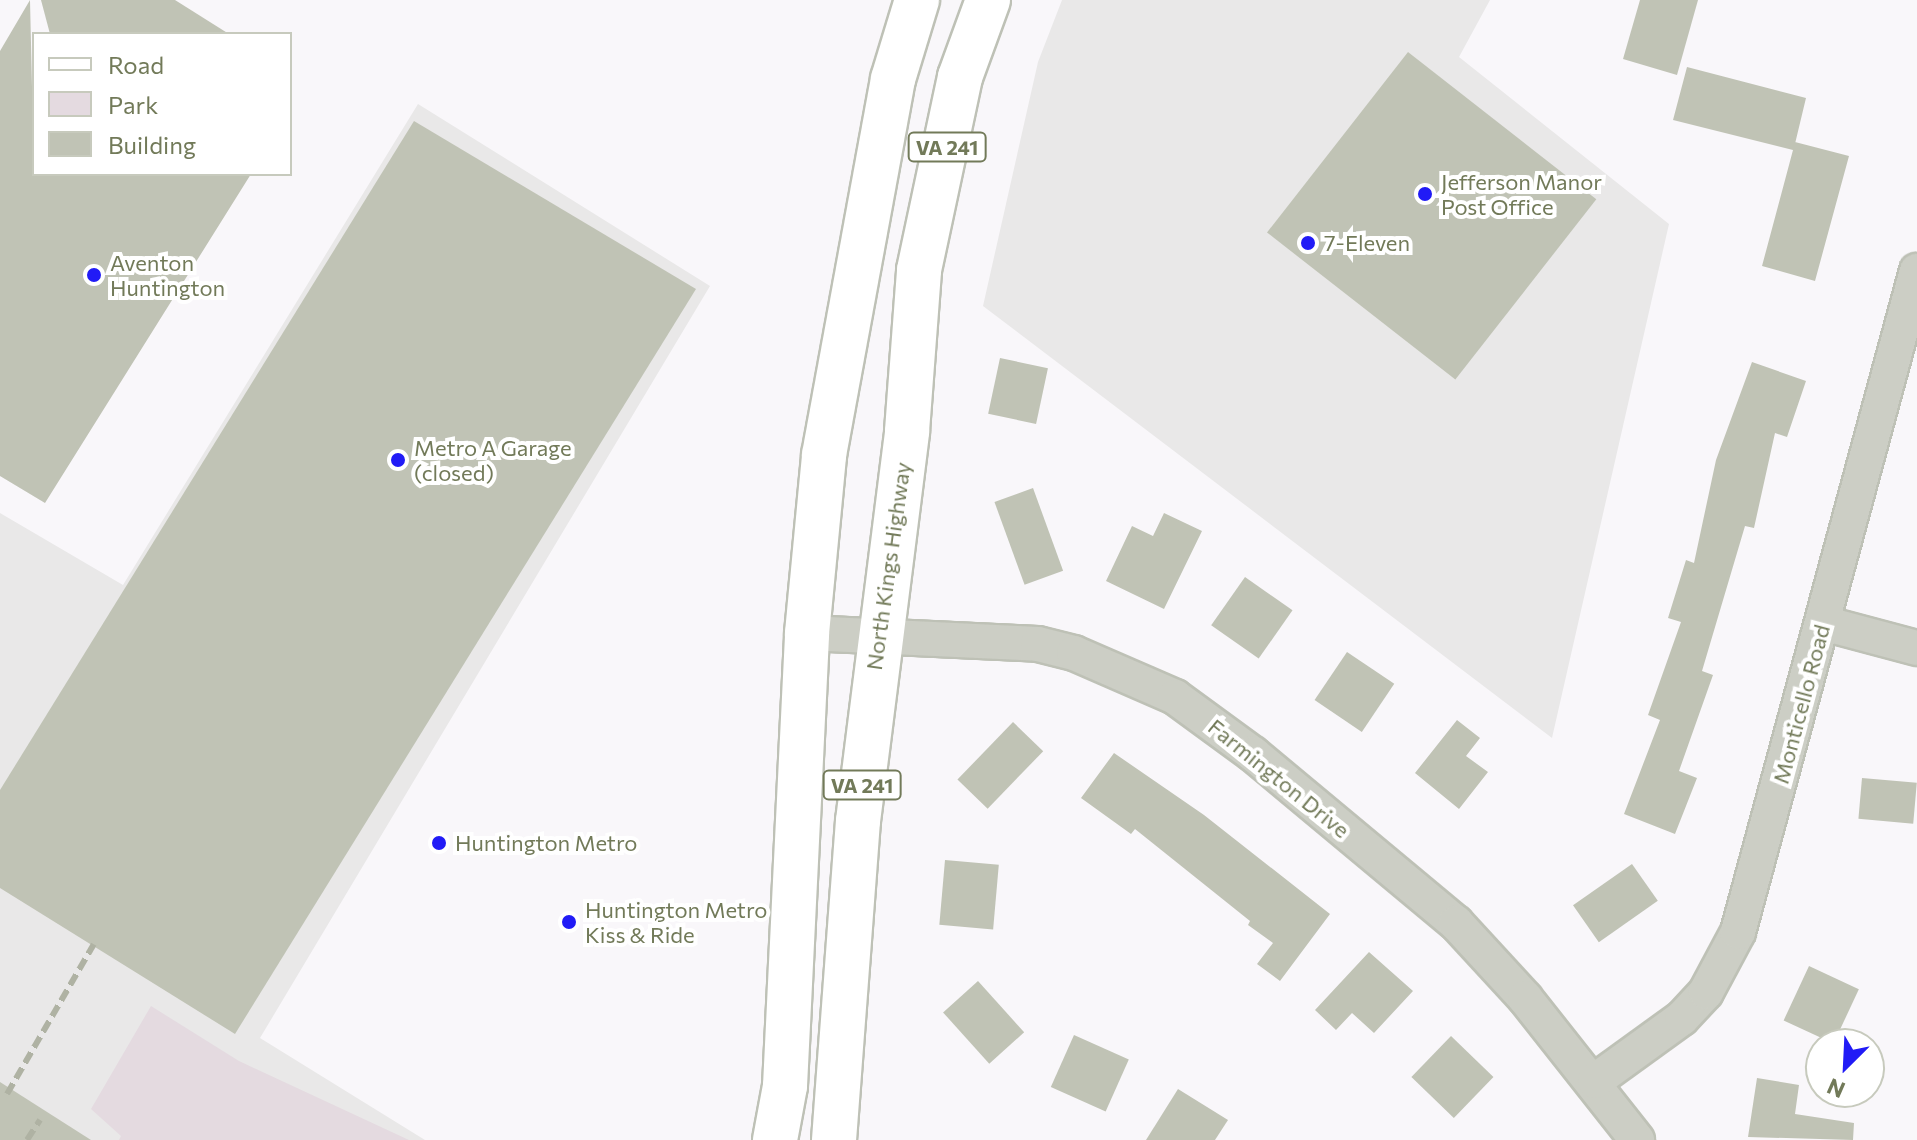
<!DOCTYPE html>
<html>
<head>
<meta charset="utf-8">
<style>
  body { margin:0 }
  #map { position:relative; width:1917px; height:1140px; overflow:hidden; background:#f9f7fa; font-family:Commissioner,sans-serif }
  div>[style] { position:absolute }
  .built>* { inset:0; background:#e9e8e8 }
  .green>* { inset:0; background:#e4dae0 }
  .building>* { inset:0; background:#c0c3b5; transform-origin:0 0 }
  .roads { filter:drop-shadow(2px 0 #bec1b6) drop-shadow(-2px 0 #bec1b6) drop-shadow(0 2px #bec1b6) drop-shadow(0 -2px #bec1b6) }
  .minor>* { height:34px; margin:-17px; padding:0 17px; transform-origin:17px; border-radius:17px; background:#cccec5 }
  .primary>* { height:44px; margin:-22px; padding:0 22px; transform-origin:22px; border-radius:22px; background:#fff }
  .rail>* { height:6px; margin-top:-3px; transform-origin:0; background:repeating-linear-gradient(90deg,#afb2a3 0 12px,transparent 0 18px) }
  .dots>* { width:22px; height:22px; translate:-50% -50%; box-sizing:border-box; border:4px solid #fff; border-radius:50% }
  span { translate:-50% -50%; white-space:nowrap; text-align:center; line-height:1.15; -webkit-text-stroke:8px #fff; paint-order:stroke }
  .shield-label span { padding:2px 6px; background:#fff; border:2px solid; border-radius:6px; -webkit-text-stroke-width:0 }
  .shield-label { font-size:20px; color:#727a59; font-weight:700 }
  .poi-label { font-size:22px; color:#727a59 }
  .left { translate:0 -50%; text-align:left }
  .street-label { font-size:22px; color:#727a59 }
  .legend { position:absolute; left:32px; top:32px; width:260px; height:144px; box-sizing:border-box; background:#fff; border:2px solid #c7cabd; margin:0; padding:10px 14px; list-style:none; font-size:24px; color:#727a59 }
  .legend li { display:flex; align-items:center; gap:16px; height:40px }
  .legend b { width:40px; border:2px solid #c7cabd }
  .north { position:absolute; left:1805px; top:1028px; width:80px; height:80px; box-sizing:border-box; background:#fff; border:2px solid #c7cabd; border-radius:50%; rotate:204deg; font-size:22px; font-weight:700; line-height:32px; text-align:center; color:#727a59 }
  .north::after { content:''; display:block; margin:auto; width:28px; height:36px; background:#211bf6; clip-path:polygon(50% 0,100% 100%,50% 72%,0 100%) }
</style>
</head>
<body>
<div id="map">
  <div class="built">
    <i style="clip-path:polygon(1062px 0,1490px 0,1459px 57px,1669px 224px,1552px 738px,983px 306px,1038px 62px)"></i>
    <i style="clip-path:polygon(418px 104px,710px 286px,260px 1038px,425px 1140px,0 1140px,0 513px,123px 585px)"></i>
  </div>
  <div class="green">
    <i style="clip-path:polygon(151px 1006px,239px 1061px,409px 1140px,119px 1140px,121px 1136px,91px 1109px)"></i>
  </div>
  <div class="building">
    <i style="clip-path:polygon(30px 0,34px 174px,251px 174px,45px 503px,0 476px,0 51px)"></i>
    <i style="clip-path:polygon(41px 0,175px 0,229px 34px,50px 34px)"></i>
    <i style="clip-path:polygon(1640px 0,1698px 0,1677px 75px,1623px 59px)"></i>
    <i style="left:1408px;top:52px;width:239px;height:229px;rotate:38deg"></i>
    <i style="clip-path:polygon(1687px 67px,1806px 98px,1794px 148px,1795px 142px,1849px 156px,1815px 281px,1762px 266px,1793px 150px,1673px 120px)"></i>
    <i style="clip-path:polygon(414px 121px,696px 289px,235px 1034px,0 888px,0 790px)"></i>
    <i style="left:1000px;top:358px;width:49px;height:57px;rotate:12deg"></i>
    <i style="clip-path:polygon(1752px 362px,1806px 381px,1787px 437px,1775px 433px,1754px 528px,1745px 526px,1702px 671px,1713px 675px,1679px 771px,1697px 778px,1675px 834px,1624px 814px,1660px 720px,1648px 715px,1681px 622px,1668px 618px,1686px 560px,1694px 563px,1716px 460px)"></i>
    <i style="left:1033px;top:488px;width:88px;height:41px;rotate:70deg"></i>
    <i style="clip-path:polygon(1164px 513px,1202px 531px,1164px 609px,1106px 581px,1132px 526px,1153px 536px)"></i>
    <i style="left:1245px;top:577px;width:58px;height:59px;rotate:35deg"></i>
    <i style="left:1347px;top:652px;width:57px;height:58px;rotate:34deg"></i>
    <i style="clip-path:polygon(1457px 720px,1480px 738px,1466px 756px,1488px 772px,1459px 809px,1415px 773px)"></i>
    <i style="left:1013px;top:722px;width:42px;height:80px;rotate:44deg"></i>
    <i style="clip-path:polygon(1114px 753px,1204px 815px,1330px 914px,1280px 981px,1257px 964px,1273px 943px,1248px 925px,1250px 921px,1135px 829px,1131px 834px,1081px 798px)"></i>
    <i style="left:1862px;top:778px;width:55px;height:41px;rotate:5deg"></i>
    <i style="left:945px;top:860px;width:54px;height:65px;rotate:5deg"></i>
    <i style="left:1632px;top:864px;width:45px;height:72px;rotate:55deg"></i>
    <i style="clip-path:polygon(1369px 952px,1413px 991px,1374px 1033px,1352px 1013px,1336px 1030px,1315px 1010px)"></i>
    <i style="left:1809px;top:966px;width:55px;height:60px;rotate:25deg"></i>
    <i style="left:978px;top:981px;width:69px;height:47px;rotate:48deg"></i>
    <i style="left:1074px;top:1035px;width:60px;height:57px;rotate:24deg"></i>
    <i style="left:1451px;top:1036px;width:59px;height:57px;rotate:44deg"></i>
    <i style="clip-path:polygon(1757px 1078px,1799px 1085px,1795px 1114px,1854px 1123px,1853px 1140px,1748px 1137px)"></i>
    <i style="clip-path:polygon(0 1082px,91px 1140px,0 1140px)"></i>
    <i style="clip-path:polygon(1178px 1089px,1228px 1120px,1215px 1140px,1146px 1140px)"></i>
  </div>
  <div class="roads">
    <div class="minor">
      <i style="left:1823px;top:623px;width:97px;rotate:14.9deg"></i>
      <i style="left:807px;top:633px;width:231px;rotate:2.7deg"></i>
      <i style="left:1038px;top:644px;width:37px;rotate:14deg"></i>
      <i style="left:1074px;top:653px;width:110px;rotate:23.5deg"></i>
      <i style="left:1175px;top:697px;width:97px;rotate:36.2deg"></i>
      <i style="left:1253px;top:754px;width:264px;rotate:39.8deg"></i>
      <i style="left:1456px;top:923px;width:102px;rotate:47.4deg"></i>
      <i style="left:1525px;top:998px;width:181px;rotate:51.7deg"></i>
      <i style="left:1595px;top:1081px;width:107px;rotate:-35.9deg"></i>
      <i style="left:1682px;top:1018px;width:35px;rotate:-47deg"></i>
      <i style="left:1706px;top:992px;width:68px;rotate:-61.9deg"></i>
      <i style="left:1738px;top:932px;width:685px;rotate:-74.85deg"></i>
    </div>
    <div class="primary">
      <i style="left:775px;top:1140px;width:55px;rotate:-79.5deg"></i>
      <i style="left:785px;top:1086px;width:454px;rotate:-87.2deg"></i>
      <i style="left:807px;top:633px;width:179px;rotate:-84.5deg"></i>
      <i style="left:824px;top:455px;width:382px;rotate:-79.6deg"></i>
      <i style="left:893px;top:79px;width:83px;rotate:-73.1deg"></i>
      <i style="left:834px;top:1140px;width:320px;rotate:-85.7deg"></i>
      <i style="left:858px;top:821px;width:393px;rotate:-82.8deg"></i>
      <i style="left:907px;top:431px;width:161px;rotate:-85.7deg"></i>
      <i style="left:919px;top:270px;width:197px;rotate:-78deg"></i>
      <i style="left:960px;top:77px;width:82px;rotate:-70deg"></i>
    </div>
  </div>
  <div class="rail">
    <i style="left:7px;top:1094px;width:173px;rotate:-59.9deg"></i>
    <i style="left:27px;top:1140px;width:24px;rotate:-57deg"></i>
  </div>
  <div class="dots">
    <i style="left:1425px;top:194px;background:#211bf6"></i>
    <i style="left:1308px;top:243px;background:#211bf6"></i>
    <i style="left:94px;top:275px;background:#211bf6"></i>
    <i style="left:398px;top:460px;background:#211bf6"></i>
    <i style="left:439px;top:843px;background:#211bf6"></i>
    <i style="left:569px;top:922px;background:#211bf6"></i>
  </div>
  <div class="shield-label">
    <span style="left:947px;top:147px">VA 241</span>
    <span style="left:862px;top:785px">VA 241</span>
  </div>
  <div class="poi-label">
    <span class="left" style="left:1441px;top:194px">Jefferson Manor<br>Post Office</span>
    <span class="left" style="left:1324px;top:243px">7-Eleven</span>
    <span class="left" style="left:110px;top:275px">Aventon<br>Huntington</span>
    <span class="left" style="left:414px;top:460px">Metro A Garage<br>(closed)</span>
    <span class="left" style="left:455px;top:843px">Huntington Metro</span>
    <span class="left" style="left:585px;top:922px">Huntington Metro<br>Kiss &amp; Ride</span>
  </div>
  <div class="street-label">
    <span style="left:888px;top:566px;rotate:-82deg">North Kings Highway</span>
    <span style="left:1801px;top:704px;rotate:-75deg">Monticello Road</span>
    <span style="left:1279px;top:778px;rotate:39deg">Farmington Drive</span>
  </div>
  <ul class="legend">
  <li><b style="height:10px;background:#fff"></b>Road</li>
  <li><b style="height:22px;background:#e4dae0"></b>Park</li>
  <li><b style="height:22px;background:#c0c3b5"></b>Building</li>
  </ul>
  <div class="north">N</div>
</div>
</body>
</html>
